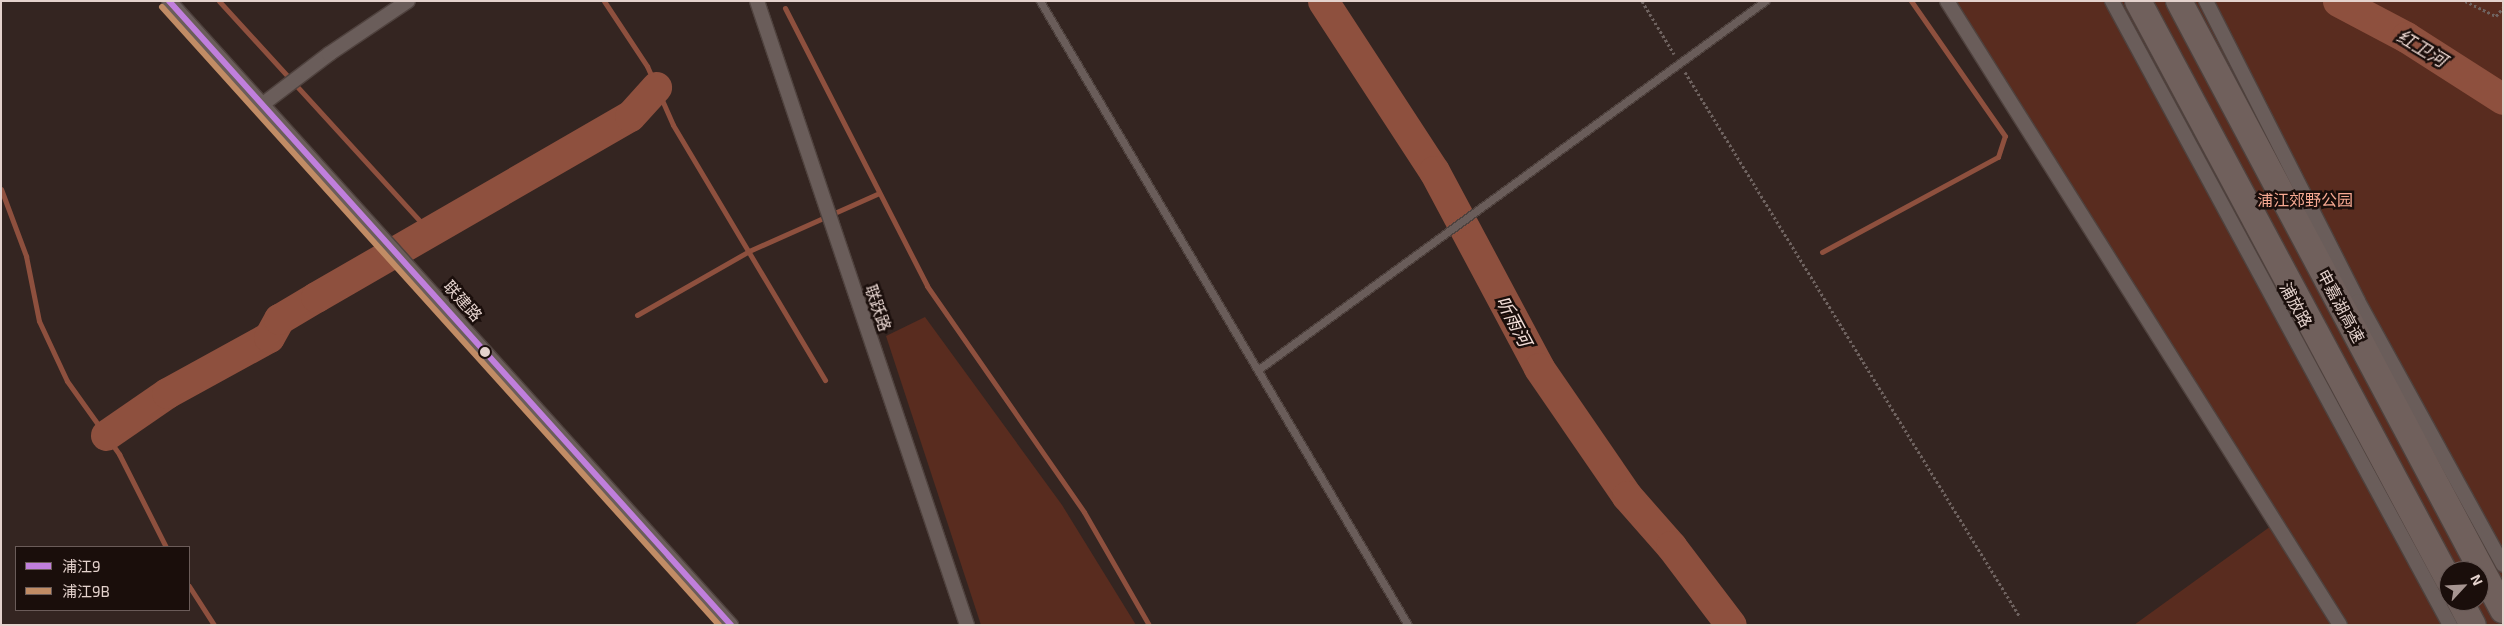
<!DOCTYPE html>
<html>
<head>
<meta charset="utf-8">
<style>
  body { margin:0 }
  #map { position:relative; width:2504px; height:626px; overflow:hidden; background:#342521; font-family:"Exo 2","Noto Sans SC",sans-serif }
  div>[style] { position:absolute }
  .green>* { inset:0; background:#592c1f }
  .stream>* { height:5px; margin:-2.5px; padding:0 2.5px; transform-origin:2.5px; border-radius:2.5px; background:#8e503e }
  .river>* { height:31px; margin:-15.5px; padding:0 15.5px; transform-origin:15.5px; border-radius:15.5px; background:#8e503e }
  .path>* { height:3px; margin-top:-1.5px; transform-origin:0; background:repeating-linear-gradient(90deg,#6f6360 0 2.5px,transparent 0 5px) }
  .roads { filter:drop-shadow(1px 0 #4f423e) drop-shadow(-1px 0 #4f423e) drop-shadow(0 1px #4f423e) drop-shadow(0 -1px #4f423e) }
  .lane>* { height:7px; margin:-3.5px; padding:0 3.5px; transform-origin:3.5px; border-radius:3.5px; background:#6a5d5a }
  .street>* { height:14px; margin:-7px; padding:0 7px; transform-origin:7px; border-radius:7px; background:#6a5d5a }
  .highway>* { height:26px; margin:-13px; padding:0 13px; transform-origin:13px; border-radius:13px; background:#70605c }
  .bus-1>* { height:6px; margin:-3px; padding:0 3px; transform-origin:3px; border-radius:3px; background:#c07fdc }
  .bus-2>* { height:6px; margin:-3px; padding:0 3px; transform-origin:3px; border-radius:3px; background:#c18c65 }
  .dots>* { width:14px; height:14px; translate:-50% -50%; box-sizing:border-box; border:2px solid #1a0e0b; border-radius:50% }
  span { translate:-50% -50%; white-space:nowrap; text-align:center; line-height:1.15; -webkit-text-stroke:5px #1a0e0b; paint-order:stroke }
  .park-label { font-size:16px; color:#f8a992 }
  .street-label { font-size:16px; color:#e4d2cd }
  .water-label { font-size:18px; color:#f2ddd7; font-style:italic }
  .frame { position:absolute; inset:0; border:2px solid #e4d2cd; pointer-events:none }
  .legend { position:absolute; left:15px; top:546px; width:175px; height:65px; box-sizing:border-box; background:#1a0e0b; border:1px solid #6b5c59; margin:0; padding:6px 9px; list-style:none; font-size:15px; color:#e4d2cd }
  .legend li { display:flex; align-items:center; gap:10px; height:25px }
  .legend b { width:25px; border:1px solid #6b5c59 }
  .north { position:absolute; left:2439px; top:561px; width:50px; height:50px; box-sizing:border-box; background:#1a0e0b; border:1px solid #6b5c59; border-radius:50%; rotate:65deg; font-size:14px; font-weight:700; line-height:20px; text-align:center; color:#e4d2cd }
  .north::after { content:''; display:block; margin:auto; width:18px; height:22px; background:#a69591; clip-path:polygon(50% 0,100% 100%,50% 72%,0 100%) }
</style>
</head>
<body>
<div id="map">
  <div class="green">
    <i style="clip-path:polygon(evenodd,1949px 1px,2503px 1px,2503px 625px,2134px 625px,2271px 526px,1949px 1px,2449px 571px,2479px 571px,2479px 601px,2449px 601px,2449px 571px)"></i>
    <i style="clip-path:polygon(925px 317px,1062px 505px,1136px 625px,981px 625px,886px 336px)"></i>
  </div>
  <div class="stream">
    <i style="left:219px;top:1px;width:311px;rotate:47.6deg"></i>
    <i style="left:604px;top:1px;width:78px;rotate:56.5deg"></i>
    <i style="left:647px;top:66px;width:64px;rotate:66.2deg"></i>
    <i style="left:673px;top:125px;width:297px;rotate:59.2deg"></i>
    <i style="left:785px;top:8px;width:312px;rotate:62.9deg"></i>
    <i style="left:927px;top:286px;width:275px;rotate:55.2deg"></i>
    <i style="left:1084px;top:512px;width:130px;rotate:60.1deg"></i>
    <i style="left:1px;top:189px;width:72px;rotate:69.5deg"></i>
    <i style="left:26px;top:256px;width:66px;rotate:78.7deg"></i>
    <i style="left:39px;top:321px;width:66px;rotate:65deg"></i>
    <i style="left:67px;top:381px;width:90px;rotate:54.5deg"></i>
    <i style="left:119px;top:454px;width:104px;rotate:63.2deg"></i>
    <i style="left:1822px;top:252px;width:200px;rotate:-28.4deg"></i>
    <i style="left:1998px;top:157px;width:22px;rotate:-72deg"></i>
    <i style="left:2005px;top:136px;width:165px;rotate:-124.8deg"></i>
    <i style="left:637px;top:315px;width:129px;rotate:-29.7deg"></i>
    <i style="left:749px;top:251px;width:142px;rotate:-24deg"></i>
    <i style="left:189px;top:586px;width:46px;rotate:57.3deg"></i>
  </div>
  <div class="river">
    <i style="left:1323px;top:1px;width:203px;rotate:56.9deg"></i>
    <i style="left:1434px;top:171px;width:223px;rotate:61.9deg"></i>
    <i style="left:1539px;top:368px;width:155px;rotate:55.5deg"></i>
    <i style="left:1627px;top:496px;width:67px;rotate:48.7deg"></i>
    <i style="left:1671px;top:546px;width:99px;rotate:52.8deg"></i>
    <i style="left:2338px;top:1px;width:77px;rotate:27.9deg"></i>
    <i style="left:2406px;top:37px;width:115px;rotate:32.6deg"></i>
    <i style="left:106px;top:435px;width:74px;rotate:-34.5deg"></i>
    <i style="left:167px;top:393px;width:116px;rotate:-28.8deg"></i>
    <i style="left:269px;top:337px;width:21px;rotate:-61deg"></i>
    <i style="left:279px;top:319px;width:43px;rotate:-30.7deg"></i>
    <i style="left:316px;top:297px;width:362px;rotate:-30deg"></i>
    <i style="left:630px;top:116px;width:39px;rotate:-48deg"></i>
  </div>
  <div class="path">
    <i style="left:1642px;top:1px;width:62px;rotate:58.9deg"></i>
    <i style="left:2465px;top:1px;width:34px;rotate:26deg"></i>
    <i style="left:2496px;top:16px;width:11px;rotate:-49deg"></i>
    <i style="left:1685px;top:72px;width:640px;rotate:58.42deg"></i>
  </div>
  <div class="roads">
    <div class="lane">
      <i style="left:1040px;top:1px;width:724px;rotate:59.47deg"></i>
      <i style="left:1259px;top:369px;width:626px;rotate:-36.03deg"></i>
    </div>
    <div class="street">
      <i style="left:169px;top:1px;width:840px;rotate:47.99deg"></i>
      <i style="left:757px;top:1px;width:658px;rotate:71.4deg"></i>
      <i style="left:1947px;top:1px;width:737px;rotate:57.8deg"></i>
      <i style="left:2112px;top:1px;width:710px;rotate:61.56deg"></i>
      <i style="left:2206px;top:1px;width:336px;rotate:63.1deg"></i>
      <i style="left:2358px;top:301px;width:301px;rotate:61.2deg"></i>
      <i style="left:263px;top:104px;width:83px;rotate:-37.1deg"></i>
      <i style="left:329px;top:54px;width:95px;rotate:-33.9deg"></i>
    </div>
    <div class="highway">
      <i style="left:2138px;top:1px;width:658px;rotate:61.8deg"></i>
      <i style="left:2179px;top:1px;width:690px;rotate:61.99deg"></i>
      <i style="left:2460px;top:601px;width:27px;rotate:62deg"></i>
    </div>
  </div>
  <div class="bus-1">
    <i style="left:169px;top:1px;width:840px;rotate:47.99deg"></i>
  </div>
  <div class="bus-2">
    <i style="left:162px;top:7px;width:832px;rotate:47.97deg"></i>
  </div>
  <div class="dots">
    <i style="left:485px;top:352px;background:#e4d2cd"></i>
  </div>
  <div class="park-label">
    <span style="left:2305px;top:200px">浦江郊野公园</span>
  </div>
  <div class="street-label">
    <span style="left:463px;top:301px;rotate:48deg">联建路</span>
    <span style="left:2296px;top:305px;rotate:61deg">浦放路</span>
    <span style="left:2341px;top:306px;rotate:62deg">申嘉湖高速</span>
    <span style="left:878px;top:308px;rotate:71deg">联跃路</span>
  </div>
  <div class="water-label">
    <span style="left:2422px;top:48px;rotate:31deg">红卫河</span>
    <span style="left:1514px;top:321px;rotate:62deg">听雨河</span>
  </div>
  <div class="frame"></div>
  <ul class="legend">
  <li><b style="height:6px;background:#c07fdc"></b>浦江9</li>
  <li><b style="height:6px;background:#c18c65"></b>浦江9B</li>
  </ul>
  <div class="north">N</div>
</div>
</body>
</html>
